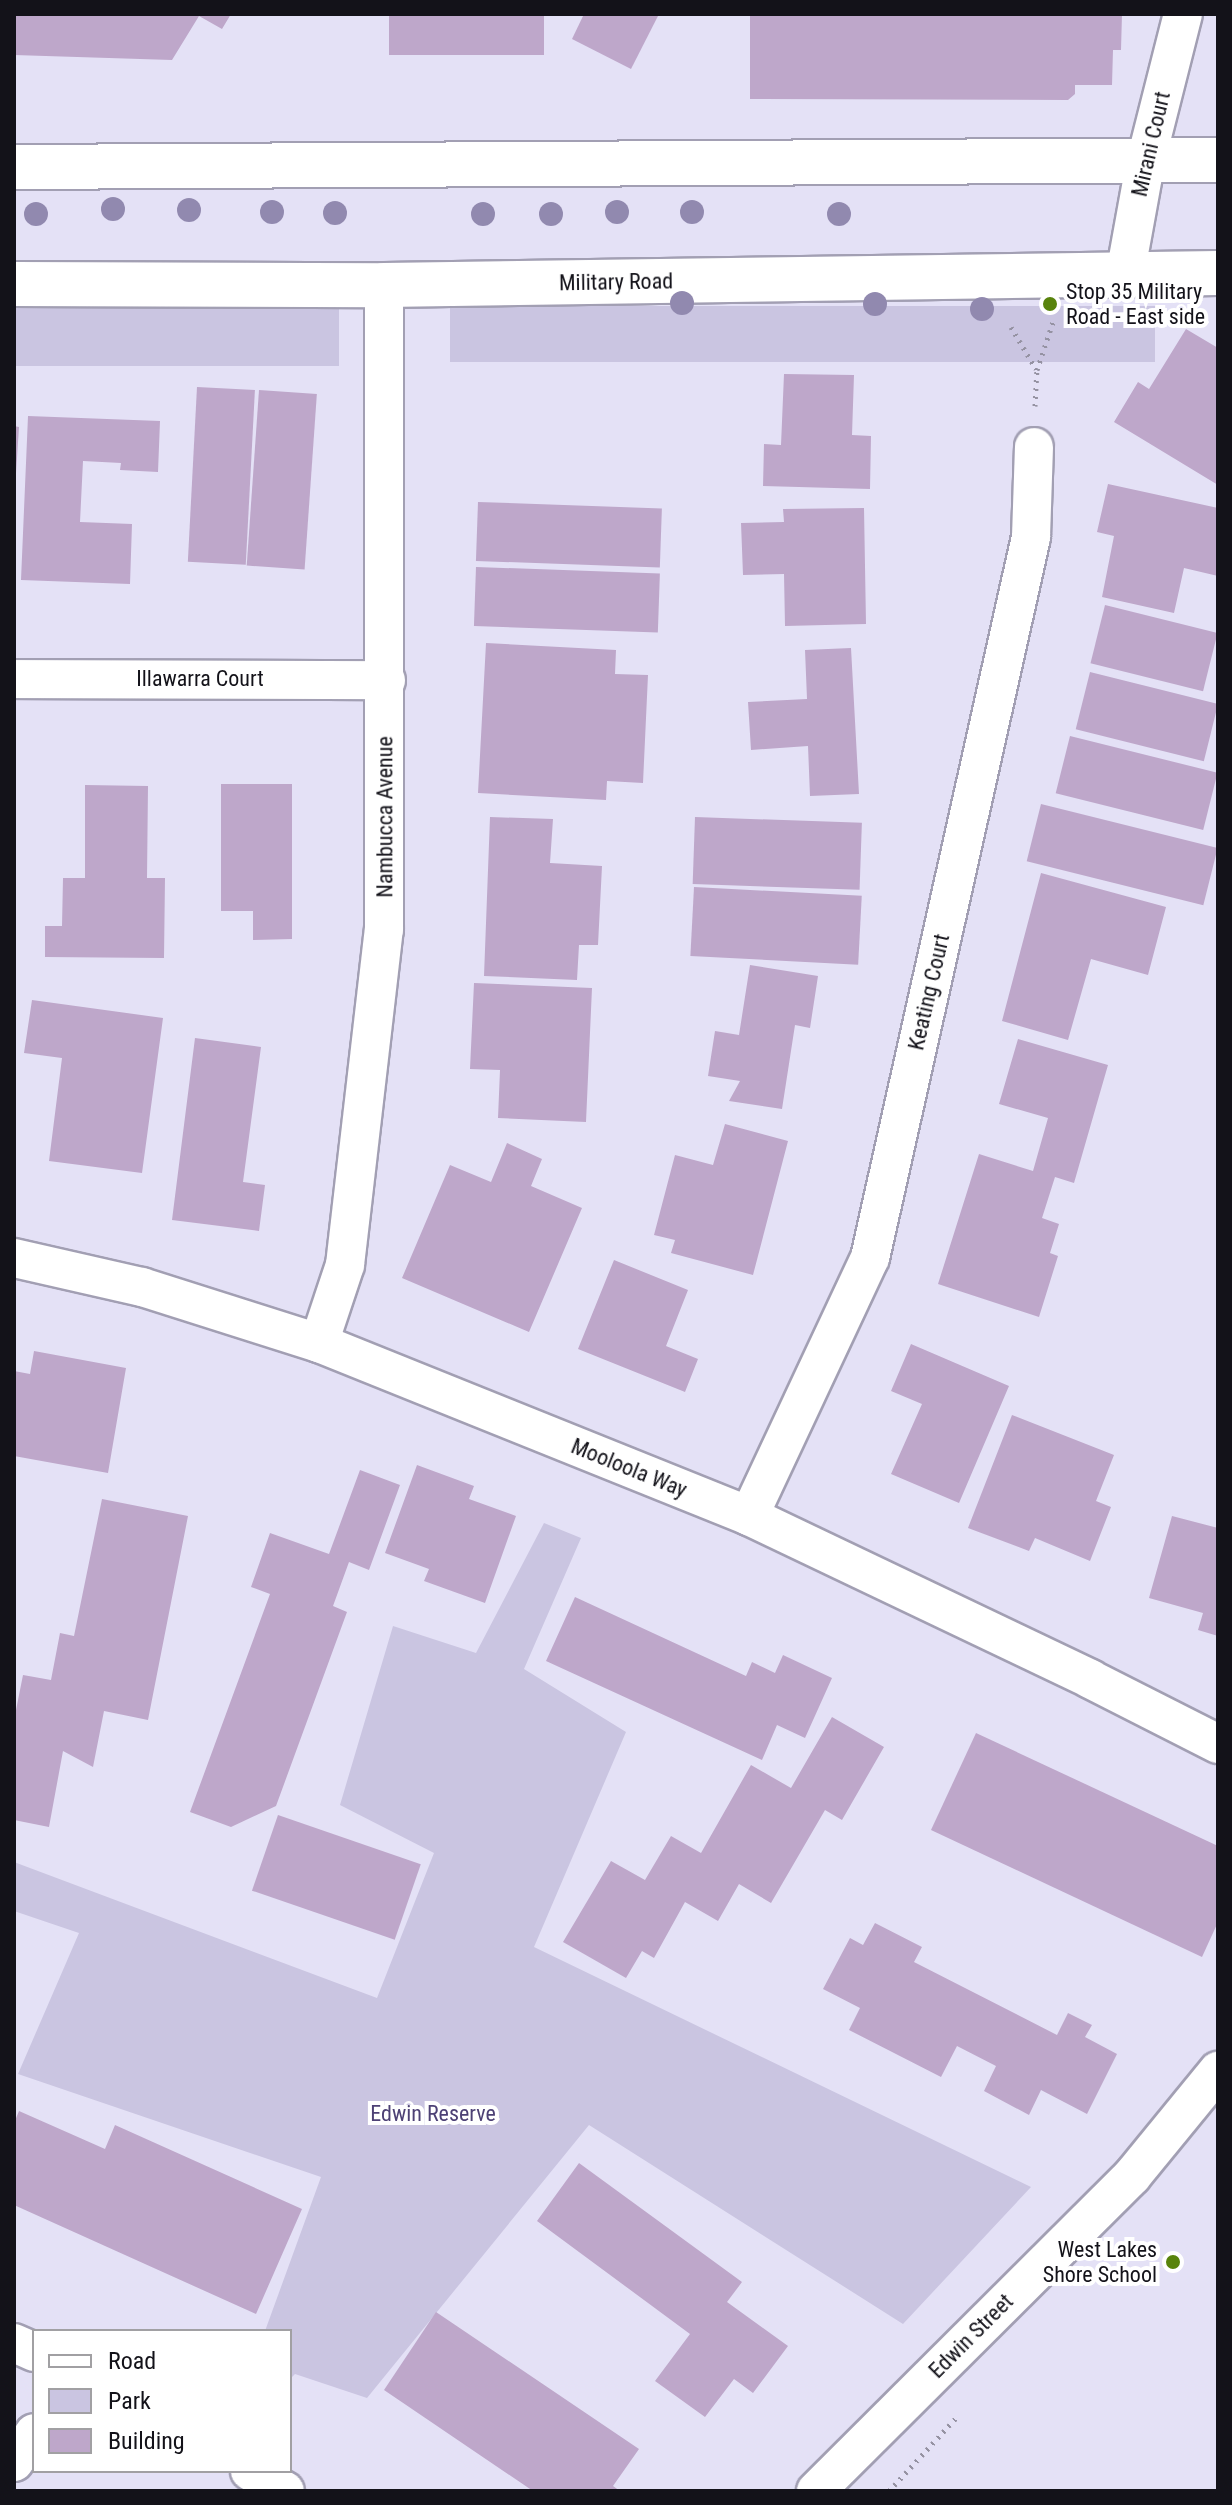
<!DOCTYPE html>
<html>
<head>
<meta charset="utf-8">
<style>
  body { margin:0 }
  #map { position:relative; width:1232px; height:2505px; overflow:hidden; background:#e4e1f6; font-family:"Roboto Condensed",sans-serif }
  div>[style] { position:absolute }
  .green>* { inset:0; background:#cac5e1; transform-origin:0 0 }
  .building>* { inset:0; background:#bea7ca; transform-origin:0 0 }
  .path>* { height:5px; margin-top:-2.5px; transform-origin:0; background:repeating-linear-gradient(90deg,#9592a2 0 2px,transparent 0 8px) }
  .roads { filter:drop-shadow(2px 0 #a29fb3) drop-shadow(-2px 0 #a29fb3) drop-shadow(0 2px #a29fb3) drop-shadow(0 -2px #a29fb3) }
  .street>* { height:38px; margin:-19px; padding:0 19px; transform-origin:19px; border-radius:19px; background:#fff }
  .secondary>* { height:44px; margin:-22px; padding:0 22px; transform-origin:22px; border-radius:22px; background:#fff }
  .trees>* { width:24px; height:24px; margin:-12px; border-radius:50%; background:#9189af }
  .dots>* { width:22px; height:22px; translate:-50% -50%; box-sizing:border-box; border:4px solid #fff; border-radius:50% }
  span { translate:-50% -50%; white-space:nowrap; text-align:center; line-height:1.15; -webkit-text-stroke:8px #fff; paint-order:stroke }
  .street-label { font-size:22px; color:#131219 }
  .poi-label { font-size:22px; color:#131219 }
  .left { translate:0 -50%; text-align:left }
  .right { translate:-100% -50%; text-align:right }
  .park-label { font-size:22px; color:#4d4175 }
  .frame { position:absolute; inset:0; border:16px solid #131219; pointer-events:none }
  .legend { position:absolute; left:32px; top:2329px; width:260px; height:144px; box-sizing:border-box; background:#fff; border:2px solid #a1a0a3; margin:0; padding:10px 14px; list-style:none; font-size:24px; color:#131219 }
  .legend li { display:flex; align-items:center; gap:16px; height:40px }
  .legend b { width:40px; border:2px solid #a1a0a3 }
</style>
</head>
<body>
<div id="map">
  <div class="green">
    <i style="left:14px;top:303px;width:325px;height:63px"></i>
    <i style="left:450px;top:306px;width:705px;height:56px"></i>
    <i style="clip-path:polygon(544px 1523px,581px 1538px,524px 1669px,626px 1732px,534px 1947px,1031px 2187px,903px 2324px,589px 2125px,367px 2398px,295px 2374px,290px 2379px,290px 2331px,265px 2331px,321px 2177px,18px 2074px,79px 1933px,14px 1911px,14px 1862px,377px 1998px,434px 1853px,340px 1805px,393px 1626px,476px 1653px)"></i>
  </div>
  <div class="building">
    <i style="clip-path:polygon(14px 14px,152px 15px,231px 14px,222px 29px,199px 16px,172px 60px,14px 55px)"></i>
    <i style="left:389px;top:14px;width:155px;height:41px"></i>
    <i style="clip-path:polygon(584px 14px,659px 14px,631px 69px,572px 39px)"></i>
    <i style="clip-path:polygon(750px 14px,1122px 14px,1121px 50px,1113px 50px,1112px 85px,1075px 85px,1075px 94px,1068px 100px,750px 99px)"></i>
    <i style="clip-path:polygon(1186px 329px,1218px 348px,1218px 485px,1114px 422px,1138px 382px,1149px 389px)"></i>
    <i style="clip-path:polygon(784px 374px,854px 375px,852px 435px,871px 436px,870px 489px,763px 486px,764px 444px,781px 445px)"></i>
    <i style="left:197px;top:387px;width:58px;height:175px;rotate:3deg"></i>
    <i style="left:259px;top:390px;width:58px;height:176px;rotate:4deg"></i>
    <i style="clip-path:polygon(28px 416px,160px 421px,158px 472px,120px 470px,121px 463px,83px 461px,80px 522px,132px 524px,130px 584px,21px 580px)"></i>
    <i style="clip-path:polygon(14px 426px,19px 427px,16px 473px,14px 473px)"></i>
    <i style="clip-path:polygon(1108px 484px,1218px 508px,1218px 576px,1184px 568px,1174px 613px,1102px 597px,1114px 536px,1097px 532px)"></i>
    <i style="left:478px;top:502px;width:184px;height:59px;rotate:2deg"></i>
    <i style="clip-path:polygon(864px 508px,866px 624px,785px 626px,784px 574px,743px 575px,741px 523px,784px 522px,783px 509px)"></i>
    <i style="left:476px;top:567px;width:184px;height:59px;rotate:2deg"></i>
    <i style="left:1105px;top:605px;width:116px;height:60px;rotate:14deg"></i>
    <i style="clip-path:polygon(486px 643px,616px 650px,615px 674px,648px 675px,643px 783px,607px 781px,606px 800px,478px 793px)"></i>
    <i style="clip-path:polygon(851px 648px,859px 794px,810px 796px,808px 746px,751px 750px,748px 702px,807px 699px,805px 650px)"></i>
    <i style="left:1090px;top:672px;width:132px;height:59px;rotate:14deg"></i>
    <i style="left:1070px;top:736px;width:152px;height:59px;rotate:14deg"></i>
    <i style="clip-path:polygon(221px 784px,292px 784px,292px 939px,253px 940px,253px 911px,221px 911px)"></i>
    <i style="clip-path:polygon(85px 785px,148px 786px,147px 878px,165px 878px,164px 958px,45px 957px,45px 926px,62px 926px,63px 878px,85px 878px)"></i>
    <i style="left:1041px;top:804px;width:182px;height:59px;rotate:14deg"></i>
    <i style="clip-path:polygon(490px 817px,553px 819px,550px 863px,602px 866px,598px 945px,579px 945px,577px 980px,484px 976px)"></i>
    <i style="left:695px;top:817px;width:167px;height:67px;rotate:2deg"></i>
    <i style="clip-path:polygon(1041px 873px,1166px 907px,1148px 975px,1091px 959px,1068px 1040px,1002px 1021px)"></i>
    <i style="left:694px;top:887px;width:168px;height:69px;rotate:3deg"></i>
    <i style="clip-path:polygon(750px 965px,818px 976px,810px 1028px,795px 1025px,782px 1109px,729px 1101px,740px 1081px,708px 1076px,715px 1031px,739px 1035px)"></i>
    <i style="clip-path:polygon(474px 983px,592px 988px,586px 1122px,498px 1118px,500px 1070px,470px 1069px)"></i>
    <i style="clip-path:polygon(32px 1000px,163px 1018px,142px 1173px,49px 1161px,62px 1058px,24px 1053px)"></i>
    <i style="clip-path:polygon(195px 1038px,261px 1047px,243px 1182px,265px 1185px,259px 1231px,172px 1220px)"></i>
    <i style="clip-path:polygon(1018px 1039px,1108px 1065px,1074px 1183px,1055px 1177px,1042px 1218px,1059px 1224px,1050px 1253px,1058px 1256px,1039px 1317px,938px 1284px,979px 1154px,1033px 1171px,1048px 1118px,999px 1104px)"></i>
    <i style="clip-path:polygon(725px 1124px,788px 1141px,753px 1275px,671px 1253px,675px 1240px,654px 1235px,675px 1155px,713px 1165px)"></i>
    <i style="clip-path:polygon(507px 1143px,542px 1159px,531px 1186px,582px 1208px,529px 1332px,402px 1278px,450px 1165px,491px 1182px)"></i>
    <i style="clip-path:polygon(614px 1260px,688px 1290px,666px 1346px,698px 1359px,685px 1392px,578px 1349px)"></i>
    <i style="clip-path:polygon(911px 1344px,1009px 1386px,959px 1503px,891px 1474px,922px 1404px,891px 1391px)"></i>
    <i style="clip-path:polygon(34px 1351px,126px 1368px,108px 1473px,14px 1456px,14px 1371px,30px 1374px)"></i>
    <i style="clip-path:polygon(1012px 1415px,1114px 1455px,1096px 1501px,1111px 1507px,1090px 1561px,1035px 1538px,1029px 1551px,968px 1528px)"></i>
    <i style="clip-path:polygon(417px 1465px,474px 1486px,469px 1499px,516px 1516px,485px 1603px,424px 1581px,429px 1569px,385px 1553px)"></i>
    <i style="clip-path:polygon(360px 1470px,400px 1485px,369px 1570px,349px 1562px,333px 1606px,347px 1612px,276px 1806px,231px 1827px,190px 1812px,270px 1594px,251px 1587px,270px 1533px,329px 1554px)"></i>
    <i style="clip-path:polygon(102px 1499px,188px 1516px,148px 1720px,104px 1711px,93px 1767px,63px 1751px,49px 1827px,14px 1820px,14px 1720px,23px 1675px,51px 1680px,60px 1633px,74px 1636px)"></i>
    <i style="clip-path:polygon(1172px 1516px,1218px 1528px,1218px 1636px,1198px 1630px,1203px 1613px,1149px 1598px)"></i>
    <i style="clip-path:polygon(575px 1597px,746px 1676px,752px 1662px,775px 1673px,783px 1655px,832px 1678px,805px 1738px,777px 1725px,762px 1760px,546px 1661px)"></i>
    <i style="clip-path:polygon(832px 1717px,884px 1747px,842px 1820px,825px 1810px,771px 1903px,739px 1884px,718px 1921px,685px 1902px,654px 1958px,642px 1951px,626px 1978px,563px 1942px,611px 1861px,645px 1880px,671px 1836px,701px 1853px,751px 1765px,791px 1788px)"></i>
    <i style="clip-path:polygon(976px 1733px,1218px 1846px,1218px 1922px,1202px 1957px,931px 1830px)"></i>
    <i style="left:278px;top:1815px;width:151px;height:80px;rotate:19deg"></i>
    <i style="clip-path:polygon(875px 1923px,922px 1947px,914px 1962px,1057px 2035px,1068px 2013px,1092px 2025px,1085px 2037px,1117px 2054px,1087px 2114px,1041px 2090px,1029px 2115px,984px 2091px,996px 2066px,957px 2046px,941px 2077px,849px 2030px,860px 2008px,823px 1989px,850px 1938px,863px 1945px)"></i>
    <i style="clip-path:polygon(19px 2111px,105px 2149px,115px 2125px,302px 2209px,256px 2314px,14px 2205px,14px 2123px)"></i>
    <i style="clip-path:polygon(579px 2163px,742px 2282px,727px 2302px,788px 2346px,753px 2393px,734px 2379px,705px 2417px,655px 2381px,690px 2334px,537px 2221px)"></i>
    <i style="clip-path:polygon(436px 2312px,639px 2449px,613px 2486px,620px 2491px,533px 2491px,384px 2390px)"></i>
  </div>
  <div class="path">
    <i style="left:1011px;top:327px;width:49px;rotate:59.2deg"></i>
    <i style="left:1035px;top:406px;width:36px;rotate:-87deg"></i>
    <i style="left:1037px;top:370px;width:51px;rotate:-71.6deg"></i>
    <i style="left:889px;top:2491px;width:99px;rotate:-47.5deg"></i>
  </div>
  <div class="roads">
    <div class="street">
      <i style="left:1125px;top:275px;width:117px;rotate:-79.7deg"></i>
      <i style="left:1146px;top:160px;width:151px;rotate:-75.8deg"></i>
      <i style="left:14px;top:679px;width:372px;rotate:0.2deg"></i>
      <i style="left:14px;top:1258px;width:131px;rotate:12.8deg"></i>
      <i style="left:142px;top:1287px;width:186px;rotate:17.6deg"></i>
      <i style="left:319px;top:1343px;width:463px;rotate:21.9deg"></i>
      <i style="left:749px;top:1516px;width:378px;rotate:25.5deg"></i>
      <i style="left:1090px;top:1679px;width:144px;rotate:26.9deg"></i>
      <i style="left:319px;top:1343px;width:82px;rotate:-71.6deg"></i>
      <i style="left:345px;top:1265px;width:337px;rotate:-83.4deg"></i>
      <i style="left:384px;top:930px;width:645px;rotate:-90deg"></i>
      <i style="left:749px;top:1516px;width:285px;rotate:-64.9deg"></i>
      <i style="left:870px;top:1258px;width:739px;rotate:-77.41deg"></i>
      <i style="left:1031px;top:537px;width:90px;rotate:-88.1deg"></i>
      <i style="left:14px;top:2343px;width:22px;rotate:24deg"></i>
      <i style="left:14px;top:2462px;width:35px;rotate:-55deg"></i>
      <i style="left:250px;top:2471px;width:40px;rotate:29.7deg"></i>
      <i style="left:816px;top:2491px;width:446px;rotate:-44.9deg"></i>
      <i style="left:1132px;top:2176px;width:136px;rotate:-50.7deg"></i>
    </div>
    <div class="secondary">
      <i style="left:14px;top:167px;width:1204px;rotate:-0.33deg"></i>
      <i style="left:14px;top:284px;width:370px;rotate:0.2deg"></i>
      <i style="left:384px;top:285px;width:834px;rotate:-0.82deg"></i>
    </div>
  </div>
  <div class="trees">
    <i style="left:113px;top:209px"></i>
    <i style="left:189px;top:210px"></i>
    <i style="left:272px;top:212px"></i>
    <i style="left:617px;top:212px"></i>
    <i style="left:692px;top:212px"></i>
    <i style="left:335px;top:213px"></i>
    <i style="left:36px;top:214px"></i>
    <i style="left:483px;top:214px"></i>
    <i style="left:551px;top:214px"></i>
    <i style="left:839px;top:214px"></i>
    <i style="left:682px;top:303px"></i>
    <i style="left:875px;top:304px"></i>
    <i style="left:982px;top:309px"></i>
  </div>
  <div class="dots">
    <i style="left:1050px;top:304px;background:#58830c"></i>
    <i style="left:1173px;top:2262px;background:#58830c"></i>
  </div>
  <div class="street-label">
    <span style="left:1151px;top:144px;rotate:-77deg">Mirani Court</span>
    <span style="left:616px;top:282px;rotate:-1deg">Military Road</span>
    <span style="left:200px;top:679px">Illawarra Court</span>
    <span style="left:385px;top:817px;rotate:-90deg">Nambucca Avenue</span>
    <span style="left:929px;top:992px;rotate:-77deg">Keating Court</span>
    <span style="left:629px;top:1468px;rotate:22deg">Mooloola Way</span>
    <span style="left:971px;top:2336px;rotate:-45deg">Edwin Street</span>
  </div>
  <div class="poi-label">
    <span class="left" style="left:1066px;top:304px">Stop 35 Military<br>Road - East side</span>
    <span class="right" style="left:1157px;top:2262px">West Lakes<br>Shore School</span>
  </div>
  <div class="park-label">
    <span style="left:433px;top:2114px">Edwin Reserve</span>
  </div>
  <div class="frame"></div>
  <ul class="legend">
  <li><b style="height:10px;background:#fff"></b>Road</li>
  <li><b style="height:22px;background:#cac5e1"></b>Park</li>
  <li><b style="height:22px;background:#bea7ca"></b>Building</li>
  </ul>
</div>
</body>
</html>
